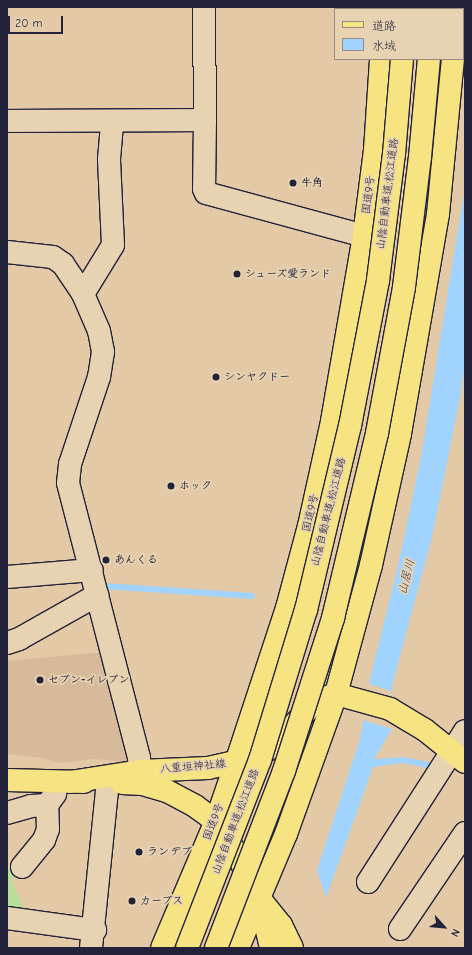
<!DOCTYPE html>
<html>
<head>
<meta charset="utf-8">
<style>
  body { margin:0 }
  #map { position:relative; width:472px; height:955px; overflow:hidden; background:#e4c9a6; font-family:"Comic Neue","Klee One",sans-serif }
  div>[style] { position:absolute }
  .built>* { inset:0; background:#d7ba9a }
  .green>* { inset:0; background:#b9de99 }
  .water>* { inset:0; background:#a0d3fd }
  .pier>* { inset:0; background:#e4c9a6 }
  .stream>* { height:5.5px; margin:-2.75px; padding:0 2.75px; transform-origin:2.75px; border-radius:2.75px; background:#a0d3fd }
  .roads { filter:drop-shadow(1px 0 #22223b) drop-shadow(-1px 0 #22223b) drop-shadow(0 1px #22223b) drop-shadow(0 -1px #22223b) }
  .minor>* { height:22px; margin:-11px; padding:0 11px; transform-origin:11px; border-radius:11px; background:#e7d3b1 }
  .major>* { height:22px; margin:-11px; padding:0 11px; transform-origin:11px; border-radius:11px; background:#f6e381 }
  .highway>* { height:22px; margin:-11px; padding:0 11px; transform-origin:11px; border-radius:11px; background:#f6e381 }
  .bridges { filter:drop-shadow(1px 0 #22223b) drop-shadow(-1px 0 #22223b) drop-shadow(0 1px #22223b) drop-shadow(0 -1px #22223b) }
  .highway-bridge>* { height:22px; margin:-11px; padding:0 11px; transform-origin:11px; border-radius:11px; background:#f6e381 }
  .dots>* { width:11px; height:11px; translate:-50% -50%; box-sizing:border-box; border:2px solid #e7d3b1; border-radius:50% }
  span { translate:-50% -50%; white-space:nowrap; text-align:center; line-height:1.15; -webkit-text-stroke:3.5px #e7d3b1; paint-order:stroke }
  .poi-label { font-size:11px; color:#22223b; font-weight:700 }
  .left { translate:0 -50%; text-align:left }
  .street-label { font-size:11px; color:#22223b }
  .water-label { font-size:12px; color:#353d58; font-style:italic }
  .frame { position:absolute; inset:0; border:8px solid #22223b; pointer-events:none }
  .legend { position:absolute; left:334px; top:8px; width:130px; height:52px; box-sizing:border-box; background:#e7d3b1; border:1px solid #988c82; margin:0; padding:5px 7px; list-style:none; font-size:12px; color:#22223b }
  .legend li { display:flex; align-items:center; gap:8px; height:20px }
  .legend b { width:20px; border:1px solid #988c82 }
  .north { position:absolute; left:424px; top:907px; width:40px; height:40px; -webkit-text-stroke:3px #e7d3b1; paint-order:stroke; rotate:117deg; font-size:11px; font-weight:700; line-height:16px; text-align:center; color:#22223b }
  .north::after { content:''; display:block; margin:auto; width:14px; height:18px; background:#22223b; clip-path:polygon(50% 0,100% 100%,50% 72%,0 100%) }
  .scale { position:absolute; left:8px; top:16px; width:55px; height:18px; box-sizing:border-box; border:2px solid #22223b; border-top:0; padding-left:5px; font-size:12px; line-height:14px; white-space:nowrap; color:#22223b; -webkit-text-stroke:3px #e7d3b1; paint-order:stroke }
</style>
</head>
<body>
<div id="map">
  <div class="built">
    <i style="clip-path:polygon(104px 652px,129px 762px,93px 759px,60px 763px,42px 758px,7px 754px,7px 661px)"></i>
  </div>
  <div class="green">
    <i style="clip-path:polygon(17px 863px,12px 882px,25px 912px,7px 910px,7px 868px)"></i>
  </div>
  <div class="water">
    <i style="clip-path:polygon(465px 187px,465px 364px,459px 403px,432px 537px,392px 686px,392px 729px,374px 759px,404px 757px,433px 763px,432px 769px,403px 763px,373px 767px,326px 898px,301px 948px,278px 948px,317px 870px,360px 739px,370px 679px,398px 566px,421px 457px)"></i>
  </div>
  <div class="pier">
    <i style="clip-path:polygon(369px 684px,391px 691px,392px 729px,363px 720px)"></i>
    <i style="clip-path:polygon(317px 870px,326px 898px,301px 948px,278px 948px)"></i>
  </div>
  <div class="stream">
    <i style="left:104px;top:586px;width:148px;rotate:3.9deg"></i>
  </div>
  <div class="roads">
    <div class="minor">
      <i style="left:204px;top:7px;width:113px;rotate:89.5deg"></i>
      <i style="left:7px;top:121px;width:198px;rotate:-0.3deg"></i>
      <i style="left:205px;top:120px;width:69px;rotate:90.8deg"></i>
      <i style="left:204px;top:189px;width:4px;rotate:63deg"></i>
      <i style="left:206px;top:193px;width:164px;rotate:15.2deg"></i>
      <i style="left:7px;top:252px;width:46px;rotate:6.2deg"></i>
      <i style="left:53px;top:257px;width:12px;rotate:35deg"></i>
      <i style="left:63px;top:264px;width:36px;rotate:56deg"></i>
      <i style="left:83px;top:294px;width:40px;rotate:66.6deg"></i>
      <i style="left:99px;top:331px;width:21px;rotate:79deg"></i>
      <i style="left:103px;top:352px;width:25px;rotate:99deg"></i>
      <i style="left:99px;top:377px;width:92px;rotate:108.4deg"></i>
      <i style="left:70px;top:464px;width:19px;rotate:96deg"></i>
      <i style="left:68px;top:483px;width:284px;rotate:75.5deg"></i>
      <i style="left:139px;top:758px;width:26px;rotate:83deg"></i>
      <i style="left:83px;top:294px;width:57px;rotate:-58.5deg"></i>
      <i style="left:113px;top:245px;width:86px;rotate:-92.7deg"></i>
      <i style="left:109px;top:159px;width:38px;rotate:-85deg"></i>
      <i style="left:7px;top:577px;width:85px;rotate:-4.7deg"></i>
      <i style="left:7px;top:643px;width:13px;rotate:-18deg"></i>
      <i style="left:19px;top:639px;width:90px;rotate:-29.4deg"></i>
      <i style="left:7px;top:813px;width:25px;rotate:-16deg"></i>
      <i style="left:31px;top:806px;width:16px;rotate:-4deg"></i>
      <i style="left:47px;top:805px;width:14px;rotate:-54deg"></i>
      <i style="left:22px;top:867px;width:35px;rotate:-51deg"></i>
      <i style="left:44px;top:840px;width:12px;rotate:-70deg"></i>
      <i style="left:48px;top:829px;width:24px;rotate:-92deg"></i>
      <i style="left:368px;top:882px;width:179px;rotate:-57.3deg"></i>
      <i style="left:7px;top:918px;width:89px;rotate:7.8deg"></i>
      <i style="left:400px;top:929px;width:116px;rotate:-55.9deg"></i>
      <i style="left:91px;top:948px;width:167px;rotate:-84.2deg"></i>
    </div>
    <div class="major">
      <i style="left:7px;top:780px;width:77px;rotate:1.5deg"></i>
      <i style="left:70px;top:782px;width:71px;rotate:-8.9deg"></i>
      <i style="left:140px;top:771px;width:68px;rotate:-2.5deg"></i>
      <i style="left:208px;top:768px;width:50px;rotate:-12.7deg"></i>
      <i style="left:257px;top:757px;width:22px;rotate:-34deg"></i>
      <i style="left:275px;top:745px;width:60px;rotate:-47deg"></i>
      <i style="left:316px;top:701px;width:21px;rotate:-19deg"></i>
      <i style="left:336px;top:694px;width:56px;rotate:15.5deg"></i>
      <i style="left:390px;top:709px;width:41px;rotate:31deg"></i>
      <i style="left:425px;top:730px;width:51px;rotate:38.7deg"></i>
      <i style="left:122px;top:783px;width:20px;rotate:3deg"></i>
      <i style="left:142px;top:784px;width:26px;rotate:16deg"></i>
      <i style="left:167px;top:791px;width:32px;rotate:28deg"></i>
      <i style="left:195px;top:806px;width:26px;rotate:36deg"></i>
      <i style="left:216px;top:821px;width:44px;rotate:58.1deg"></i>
      <i style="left:239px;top:858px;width:45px;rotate:63.4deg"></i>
      <i style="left:259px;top:898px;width:35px;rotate:51deg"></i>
      <i style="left:281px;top:925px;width:25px;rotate:64deg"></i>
      <i style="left:260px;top:901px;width:48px;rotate:76.8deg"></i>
    </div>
    <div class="highway">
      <i style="left:385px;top:9px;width:2px;rotate:-90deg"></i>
      <i style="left:405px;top:9px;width:2px;rotate:-90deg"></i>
      <i style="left:432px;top:9px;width:2px;rotate:-90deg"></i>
      <i style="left:457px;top:9px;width:2px;rotate:-90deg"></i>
      <i style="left:162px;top:948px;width:138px;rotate:-67deg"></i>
      <i style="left:216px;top:821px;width:61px;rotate:-71deg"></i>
      <i style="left:236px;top:763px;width:163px;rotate:-71.8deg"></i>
      <i style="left:287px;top:608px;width:85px;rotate:-75deg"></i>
      <i style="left:309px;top:526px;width:107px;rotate:-77.6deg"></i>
      <i style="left:332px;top:421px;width:188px;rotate:-80.2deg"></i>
      <i style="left:364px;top:236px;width:87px;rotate:-82.7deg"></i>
      <i style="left:375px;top:150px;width:91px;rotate:-86.2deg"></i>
      <i style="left:238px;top:948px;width:124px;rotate:-67.2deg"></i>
      <i style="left:286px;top:834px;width:149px;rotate:-70.3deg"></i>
      <i style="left:336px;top:694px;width:134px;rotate:-74.8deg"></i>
      <i style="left:371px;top:565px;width:134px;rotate:-77.5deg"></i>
      <i style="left:400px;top:434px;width:223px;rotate:-80.2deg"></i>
      <i style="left:438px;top:214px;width:156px;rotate:-84.5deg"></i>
    </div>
  </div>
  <div class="bridges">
    <div class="highway-bridge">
      <i style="left:187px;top:948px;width:202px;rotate:-68.8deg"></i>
      <i style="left:260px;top:760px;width:157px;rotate:-73deg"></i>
      <i style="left:306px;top:610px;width:189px;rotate:-76.6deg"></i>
      <i style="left:350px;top:426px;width:149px;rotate:-79.1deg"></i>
      <i style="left:378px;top:280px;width:127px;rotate:-82.8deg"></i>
      <i style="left:394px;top:154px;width:95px;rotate:-85.2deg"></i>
      <i style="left:216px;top:948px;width:190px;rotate:-69deg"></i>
      <i style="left:284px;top:771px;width:161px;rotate:-72.2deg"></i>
      <i style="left:333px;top:618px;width:190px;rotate:-76.6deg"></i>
      <i style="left:377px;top:433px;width:148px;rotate:-79.5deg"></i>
      <i style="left:404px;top:287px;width:131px;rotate:-83deg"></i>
      <i style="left:420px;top:157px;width:98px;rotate:-84.8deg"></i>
    </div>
  </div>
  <div class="dots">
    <i style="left:293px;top:183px;background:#22223b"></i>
    <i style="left:237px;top:274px;background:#22223b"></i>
    <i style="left:216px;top:377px;background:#22223b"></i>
    <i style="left:171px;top:486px;background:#22223b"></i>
    <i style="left:106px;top:560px;background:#22223b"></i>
    <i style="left:40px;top:680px;background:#22223b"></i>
    <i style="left:139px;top:852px;background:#22223b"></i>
    <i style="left:132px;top:901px;background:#22223b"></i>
  </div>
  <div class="poi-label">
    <span class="left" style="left:301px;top:183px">牛角</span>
    <span class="left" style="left:245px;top:274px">シューズ愛ランド</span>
    <span class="left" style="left:224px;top:377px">シンヤクドー</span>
    <span class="left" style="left:179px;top:486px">ホック</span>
    <span class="left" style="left:114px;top:560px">あんくる</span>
    <span class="left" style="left:48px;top:680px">セブン-イレブン</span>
    <span class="left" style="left:147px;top:852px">ランデブ</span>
    <span class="left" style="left:140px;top:901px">カーブス</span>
  </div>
  <div class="street-label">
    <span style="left:388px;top:194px;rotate:-83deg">山陰自動車道;松江道路</span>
    <span style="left:369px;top:195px;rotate:-83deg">国道9号</span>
    <span style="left:329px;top:512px;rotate:-76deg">山陰自動車道;松江道路</span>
    <span style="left:311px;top:513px;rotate:-77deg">国道9号</span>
    <span style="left:193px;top:767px;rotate:-5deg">八重垣神社線</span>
    <span style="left:214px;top:822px;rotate:-69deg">国道9号</span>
    <span style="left:236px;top:822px;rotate:-69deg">山陰自動車道;松江道路</span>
  </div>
  <div class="water-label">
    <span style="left:407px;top:577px;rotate:-76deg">山居川</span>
  </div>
  <div class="frame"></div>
  <ul class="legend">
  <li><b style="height:5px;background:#f6e381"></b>道路</li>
  <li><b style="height:11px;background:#a0d3fd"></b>水域</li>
  </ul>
  <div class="north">N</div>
  <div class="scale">20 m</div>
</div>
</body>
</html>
